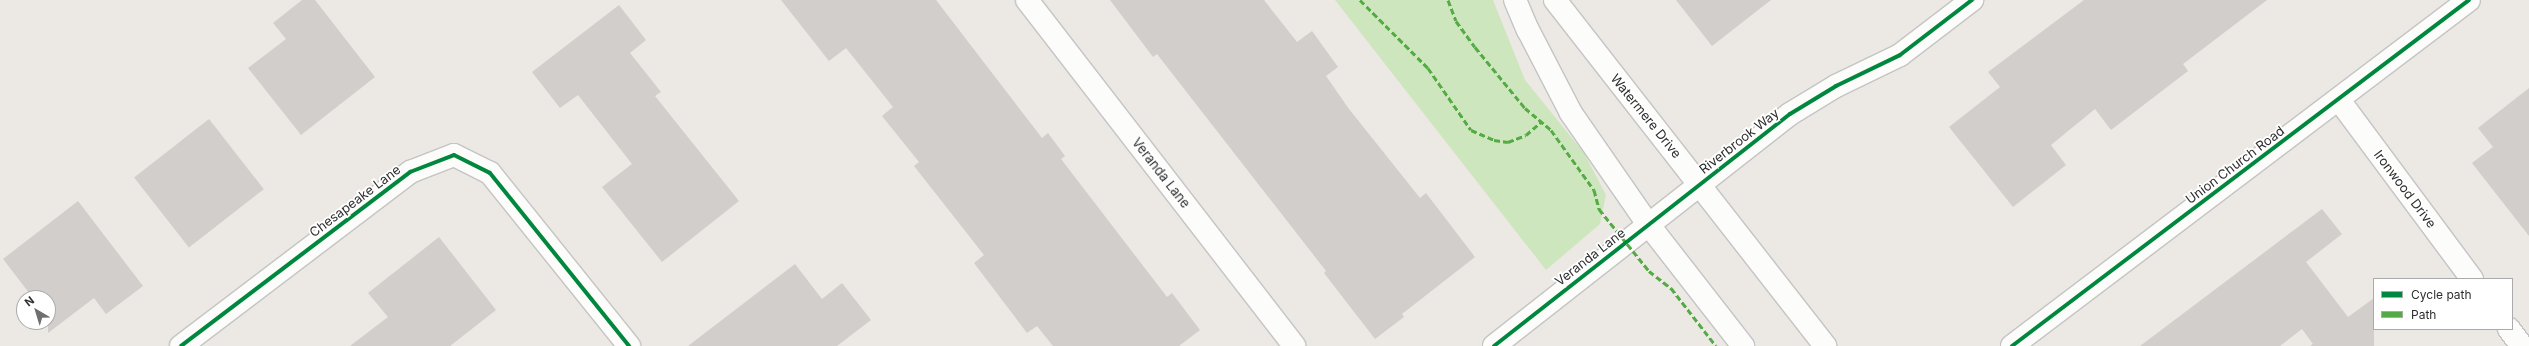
<!DOCTYPE html>
<html>
<head>
<meta charset="utf-8">
<style>
  body { margin:0 }
  #map { position:relative; width:2529px; height:346px; overflow:hidden; background:#ece8e4; font-family:Inter,sans-serif }
  div>[style] { position:absolute }
  [style*='--x'] { left:calc(var(--x)*1px); top:calc(var(--y)*1px); width:calc(var(--w)*1px); rotate:calc(var(--a)*1deg) }
  .green>* { inset:0; background:#cee6be }
  .building>* { inset:0; background:#d1cecb; transform-origin:0 0 }
  .roads { filter:drop-shadow(1px 0 #c5c4c5) drop-shadow(-1px 0 #c5c4c5) drop-shadow(0 1px #c5c4c5) drop-shadow(0 -1px #c5c4c5) }
  .street>* { height:22px; margin:-11px; padding:0 11px; transform-origin:11px; border-radius:11px; background:#fcfcfb }
  .secondary>* { height:22px; margin:-11px; padding:0 11px; transform-origin:11px; border-radius:11px; background:#fcfcfb }
  .quiet>* { height:3px; margin-top:-1.5px; transform-origin:0; background:repeating-linear-gradient(90deg,#54ab44 0 6px,transparent 0 9px) }
  .cycleway>* { height:4px; margin:-2px; padding:0 2px; transform-origin:2px; border-radius:2px; background:#00873e }
  span { translate:-50% -50%; white-space:nowrap; text-align:center; line-height:1.15; -webkit-text-stroke:3.5px #fff; paint-order:stroke }
  .street-label { font-size:13px; color:#2e2e2e }
  .legend { position:absolute; left:2373px; top:278px; width:140px; height:52px; box-sizing:border-box; background:#fff; border:1px solid #ababab; margin:0; padding:5px 7px; list-style:none; font-size:12px; color:#2e2e2e }
  .legend li { display:flex; align-items:center; gap:8px; height:20px }
  .legend b { width:20px; border:1px solid #ababab }
  .north { position:absolute; left:16px; top:290px; width:40px; height:40px; box-sizing:border-box; background:#fff; border:1px solid #ababab; border-radius:50%; rotate:322deg; font-size:11px; font-weight:700; line-height:16px; text-align:center; color:#2e2e2e }
  .north::after { content:''; display:block; margin:auto; width:14px; height:18px; background:#706f6e; clip-path:polygon(50% 0,100% 100%,50% 72%,0 100%) }
</style>
</head>
<body>
<div id="map">
  <div class="green">
    <div style="clip-path:polygon(1335px 0,1493px 0,1525px 80px,1584px 153px,1606px 195px,1600px 224px,1546px 270px)"></div>
  </div>
  <div class="building">
    <div style="clip-path:polygon(302px 0,315px 0,375px 77px,301px 135px,248px 68px,286px 39px,273px 23px)"></div>
    <div style="clip-path:polygon(781px 0,936px 0,1042px 138px,1048px 133px,1065px 156px,1061px 159px,1167px 297px,1172px 293px,1200px 330px,1179px 346px,1053px 346px,1037px 326px,1027px 333px,974px 263px,984px 255px,914px 166px,919px 162px,882px 116px,893px 107px,846px 48px,829px 61px)"></div>
    <div style="clip-path:polygon(1110px 0,1264px 0,1297px 42px,1312px 31px,1338px 67px,1326px 76px,1349px 109px,1420px 198px,1426px 193px,1475px 257px,1402px 314px,1404px 317px,1375px 339px,1324px 273px,1326px 271px,1157px 54px,1153px 57px)"></div>
    <div style="clip-path:polygon(1676px 0,1771px 0,1712px 46px)"></div>
    <div style="clip-path:polygon(2084px 0,2267px 0,2183px 64px,2188px 71px,2111px 130px,2095px 109px,2051px 145px,2066px 165px,2013px 207px,1949px 127px,2000px 87px,1988px 72px)"></div>
    <div style="clip-path:polygon(619px 5px,646px 40px,630px 53px,661px 92px,655px 96px,739px 201px,662px 262px,602px 187px,632px 164px,578px 95px,560px 108px,532px 72px)"></div>
    <div style="clip-path:polygon(2529px 88px,2529px 236px,2472px 163px,2493px 147px,2478px 128px)"></div>
    <div style="left:209px;top:119px;width:89px;height:95px;rotate:52deg"></div>
    <div style="clip-path:polygon(78px 201px,143px 286px,106px 314px,94px 298px,48px 333px,48px 298px,33px 298px,3px 259px)"></div>
    <div style="clip-path:polygon(2322px 209px,2342px 234px,2306px 262px,2348px 317px,2374px 298px,2374px 346px,2310px 346px,2313px 344px,2302px 329px,2280px 346px,2140px 346px)"></div>
    <div style="clip-path:polygon(439px 237px,496px 310px,450px 346px,350px 346px,388px 317px,368px 293px)"></div>
    <div style="clip-path:polygon(795px 264px,822px 299px,842px 283px,871px 320px,837px 346px,688px 346px)"></div>
  </div>
  <div class="roads">
    <div class="street">
      <div style="--x:1027;--y:0;--w:437;--a:52.3"></div>
      <div style="--x:1515;--y:0;--w:33;--a:67"></div>
      <div style="--x:1528;--y:30;--w:93;--a:62.6"></div>
      <div style="--x:1571;--y:113;--w:135;--a:55.3"></div>
      <div style="--x:1648;--y:224;--w:155;--a:52.1"></div>
      <div style="--x:1555;--y:0;--w:439;--a:52"></div>
      <div style="--x:2339;--y:100;--w:223;--a:53.4"></div>
      <div style="--x:2509;--y:329;--w:21;--a:53"></div>
      <div style="--x:181;--y:346;--w:288;--a:-37.2"></div>
      <div style="--x:410;--y:172;--w:47;--a:-21.1"></div>
      <div style="--x:454;--y:155;--w:40;--a:26.6"></div>
      <div style="--x:490;--y:173;--w:222;--a:51.2"></div>
      <div style="--x:1494;--y:346;--w:376;--a:-38.1"></div>
      <div style="--x:1790;--y:114;--w:54;--a:-31.3"></div>
      <div style="--x:1836;--y:86;--w:71;--a:-25.8"></div>
      <div style="--x:1900;--y:55;--w:91;--a:-37.4"></div>
    </div>
    <div class="secondary">
      <div style="--x:2012;--y:346;--w:573;--a:-37.13"></div>
    </div>
  </div>
  <div class="quiet">
    <div style="--x:1360;--y:0;--w:96;--a:45"></div>
    <div style="--x:1428;--y:68;--w:75;--a:55.3"></div>
    <div style="--x:1471;--y:130;--w:25;--a:23"></div>
    <div style="--x:1494;--y:140;--w:14;--a:8"></div>
    <div style="--x:1508;--y:142;--w:19;--a:-21"></div>
    <div style="--x:1526;--y:135;--w:20;--a:-41"></div>
    <div style="--x:1448;--y:0;--w:22;--a:69"></div>
    <div style="--x:1456;--y:21;--w:32;--a:54"></div>
    <div style="--x:1475;--y:47;--w:79;--a:50.7"></div>
    <div style="--x:1525;--y:108;--w:34;--a:40"></div>
    <div style="--x:1551;--y:130;--w:74;--a:54.4"></div>
    <div style="--x:1594;--y:190;--w:20;--a:75"></div>
    <div style="--x:1599;--y:209;--w:80;--a:51.1"></div>
    <div style="--x:1649;--y:271;--w:28;--a:38"></div>
    <div style="--x:1671;--y:288;--w:73;--a:52.2"></div>
  </div>
  <div class="cycleway">
    <div style="--x:181;--y:346;--w:288;--a:-37.2"></div>
    <div style="--x:410;--y:172;--w:47;--a:-21.1"></div>
    <div style="--x:454;--y:155;--w:40;--a:26.6"></div>
    <div style="--x:490;--y:173;--w:222;--a:51.2"></div>
    <div style="--x:1494;--y:346;--w:376;--a:-38.1"></div>
    <div style="--x:1790;--y:114;--w:54;--a:-31.3"></div>
    <div style="--x:1836;--y:86;--w:71;--a:-25.8"></div>
    <div style="--x:1900;--y:55;--w:91;--a:-37.4"></div>
    <div style="--x:2012;--y:346;--w:573;--a:-37.13"></div>
  </div>
  <div class="street-label">
    <span style="left:1646px;top:116px;rotate:51deg">Watermere Drive</span>
    <span style="left:1739px;top:141px;rotate:-38deg">Riverbrook Way</span>
    <span style="left:2235px;top:165px;rotate:-37deg">Union Church Road</span>
    <span style="left:1161px;top:173px;rotate:52deg">Veranda Lane</span>
    <span style="left:2405px;top:189px;rotate:53deg">Ironwood Drive</span>
    <span style="left:355px;top:201px;rotate:-37deg">Chesapeake Lane</span>
    <span style="left:1590px;top:257px;rotate:-38deg">Veranda Lane</span>
  </div>
  <ul class="legend">
  <li><b style="height:5px;background:#00873e"></b>Cycle path</li>
  <li><b style="height:5px;background:#54ab44"></b>Path</li>
  </ul>
  <div class="north">N</div>
</div>
</body>
</html>
